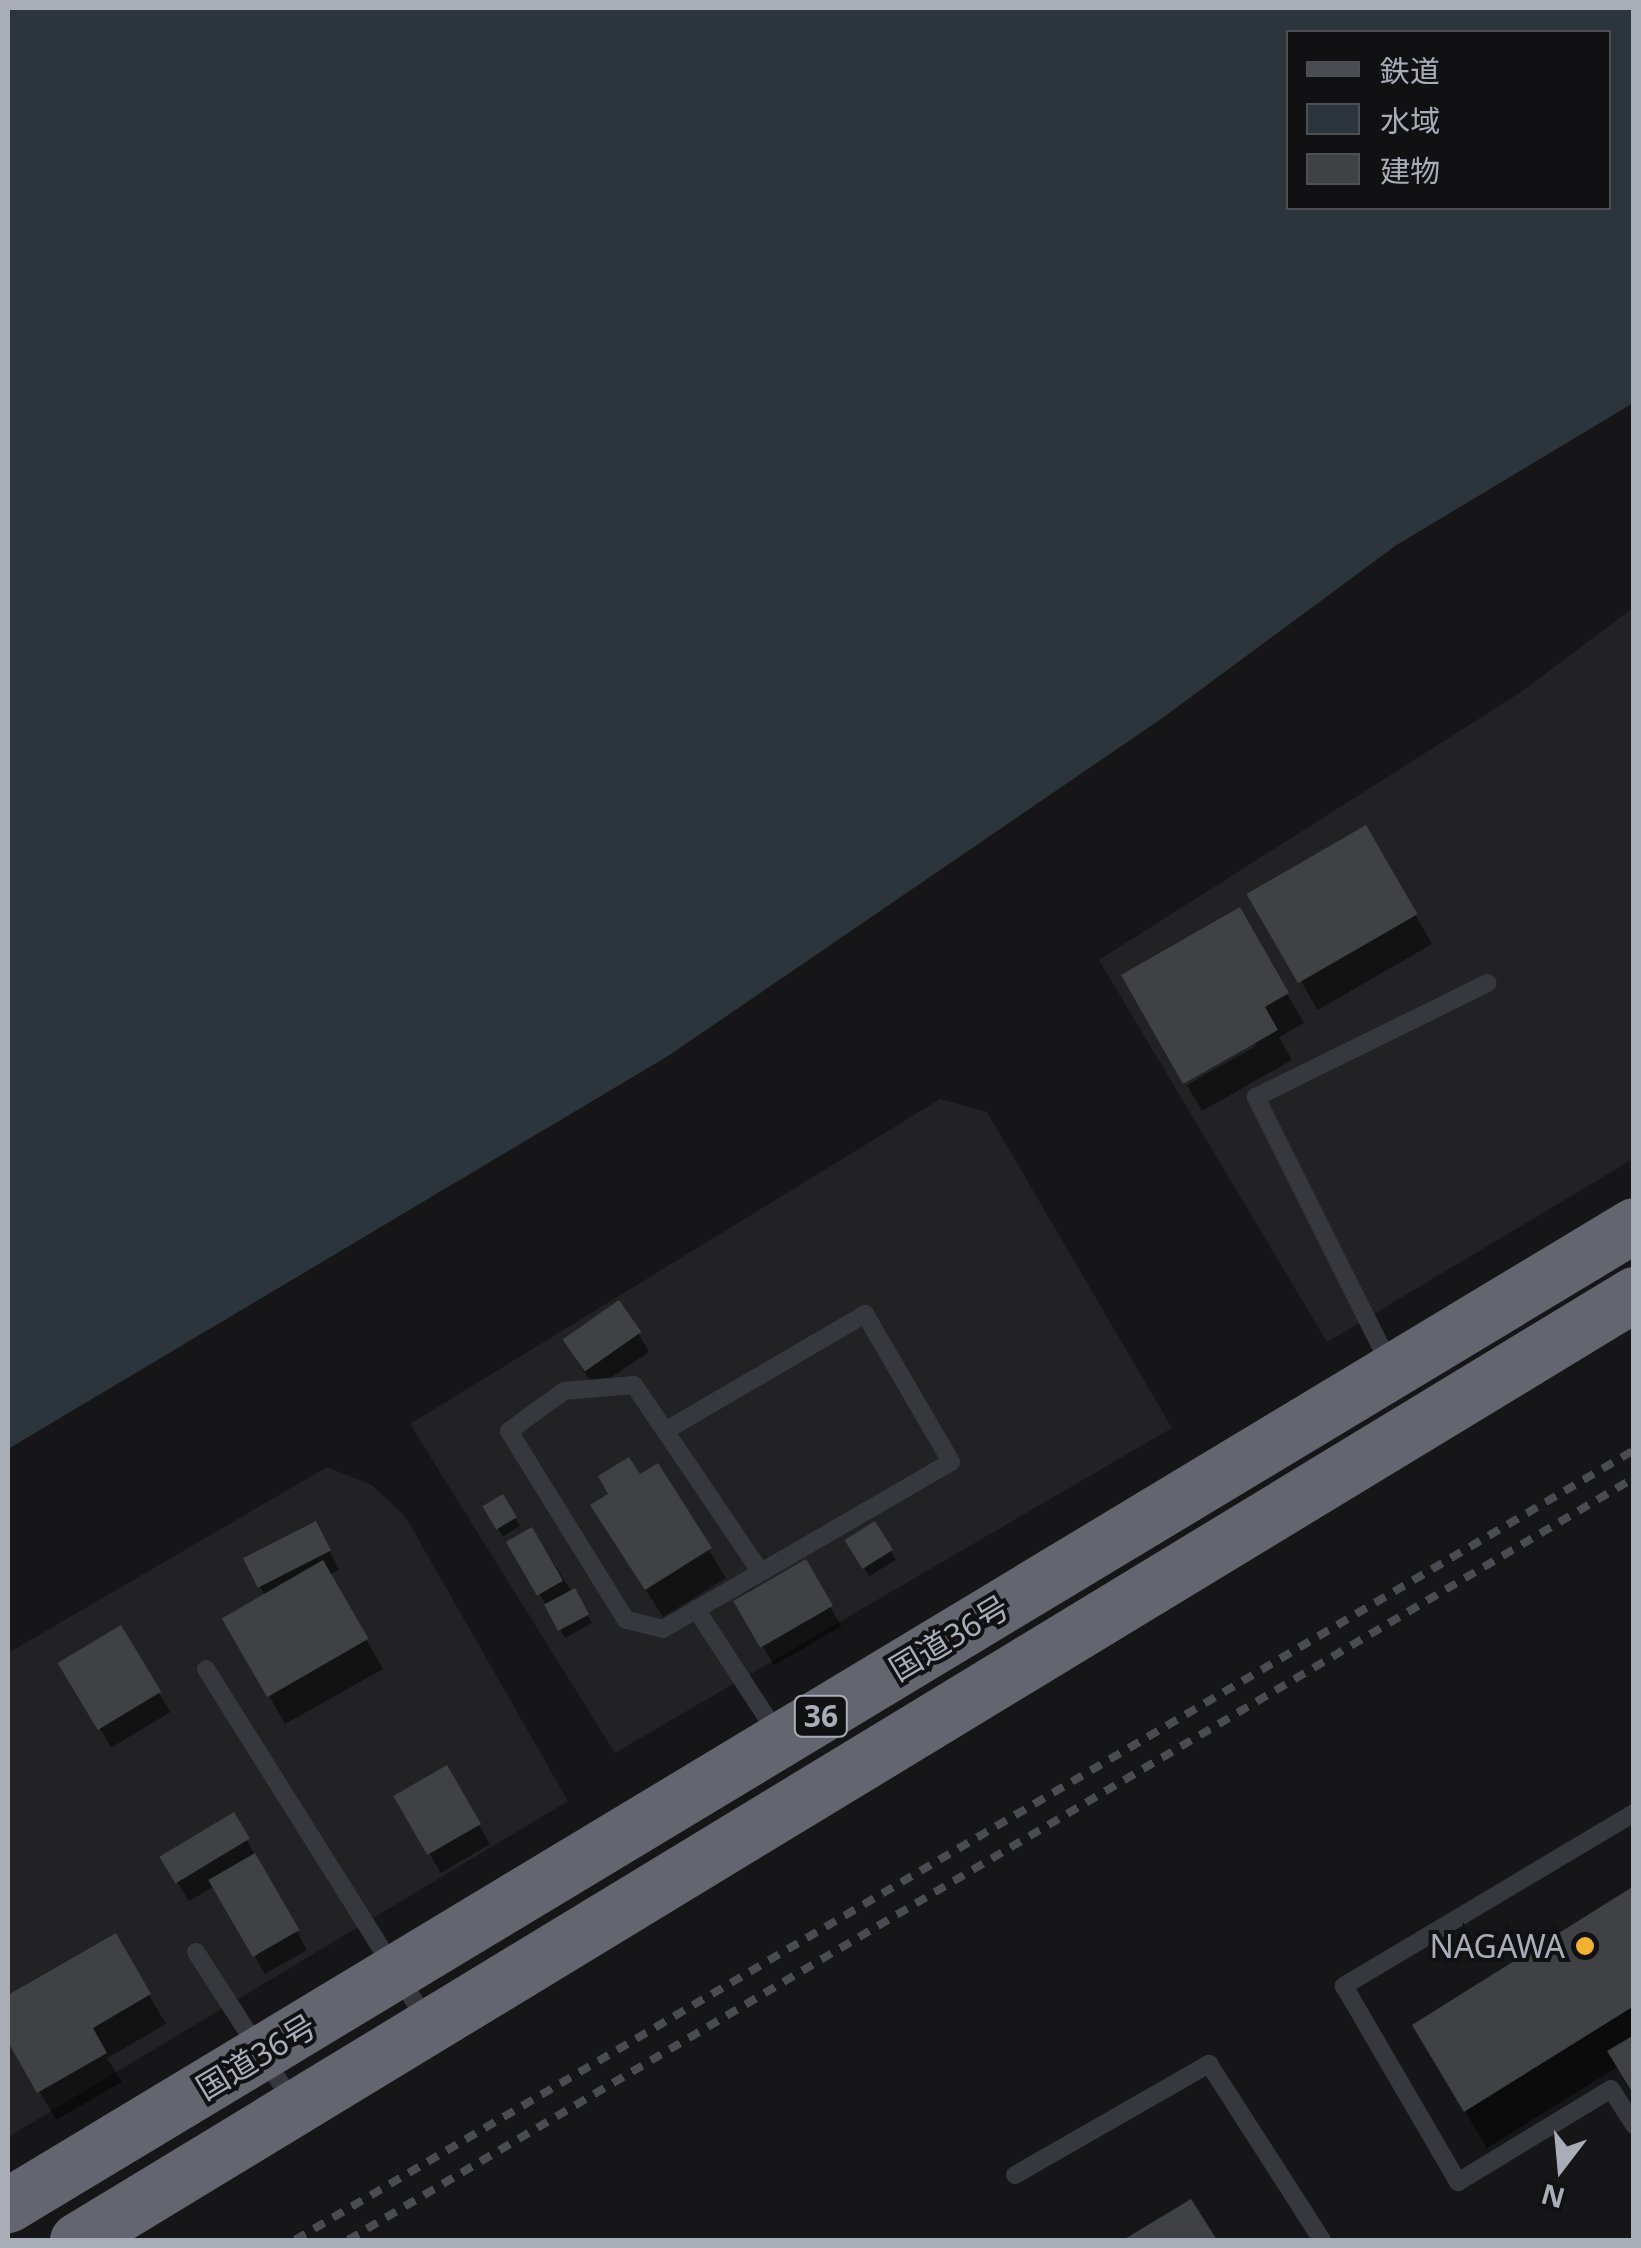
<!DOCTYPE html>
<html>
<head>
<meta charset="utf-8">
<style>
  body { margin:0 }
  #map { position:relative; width:1641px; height:2248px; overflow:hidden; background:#161618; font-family:"Noto Sans","Noto Sans JP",sans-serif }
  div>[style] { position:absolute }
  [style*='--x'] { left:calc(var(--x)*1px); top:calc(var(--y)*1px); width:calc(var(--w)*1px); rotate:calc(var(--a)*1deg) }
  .built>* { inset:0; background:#222225 }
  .water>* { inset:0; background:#2c353c }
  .shadow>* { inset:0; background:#0007; transform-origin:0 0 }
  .building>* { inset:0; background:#404145; transform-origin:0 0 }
  .lane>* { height:18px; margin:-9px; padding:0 9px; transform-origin:9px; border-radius:9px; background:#37383d }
  .highway>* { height:55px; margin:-27.5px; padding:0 27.5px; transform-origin:27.5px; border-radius:27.5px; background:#63666e }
  .rail>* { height:8px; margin-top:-4px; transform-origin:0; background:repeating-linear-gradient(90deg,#4a4c52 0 12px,transparent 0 22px) }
  .dots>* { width:28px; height:28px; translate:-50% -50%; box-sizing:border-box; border:5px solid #111113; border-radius:50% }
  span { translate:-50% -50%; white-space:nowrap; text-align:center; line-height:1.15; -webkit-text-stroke:8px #111113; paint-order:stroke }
  .shield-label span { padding:2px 8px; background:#111113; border:2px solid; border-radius:8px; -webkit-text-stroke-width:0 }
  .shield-label { font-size:30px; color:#a8adb8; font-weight:700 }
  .street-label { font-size:32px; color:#a8adb8 }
  .poi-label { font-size:32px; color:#a8adb8 }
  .right { translate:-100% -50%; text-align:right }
  .frame { position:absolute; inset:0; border:10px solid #a8adb8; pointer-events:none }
  .legend { position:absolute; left:1286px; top:30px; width:325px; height:180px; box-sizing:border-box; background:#111113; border:2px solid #4d4f55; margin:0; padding:12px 18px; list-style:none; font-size:30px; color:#a8adb8 }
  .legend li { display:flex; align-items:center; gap:20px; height:50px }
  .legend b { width:50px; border:2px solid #4d4f55 }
  .north { position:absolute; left:1511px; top:2118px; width:100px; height:100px; -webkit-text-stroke:8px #111113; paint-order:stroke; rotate:196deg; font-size:28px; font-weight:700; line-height:40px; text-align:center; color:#a8adb8 }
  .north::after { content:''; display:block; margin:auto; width:35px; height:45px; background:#a8adb8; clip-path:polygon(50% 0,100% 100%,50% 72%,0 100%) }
</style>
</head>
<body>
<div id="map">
  <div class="built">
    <div style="clip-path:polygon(1633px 608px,1633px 1159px,1327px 1342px,1099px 960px,1518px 694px)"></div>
    <div style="clip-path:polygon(940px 1099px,987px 1112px,1172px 1428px,615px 1753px,410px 1424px)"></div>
    <div style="clip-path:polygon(327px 1467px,372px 1485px,405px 1516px,568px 1801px,8px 2137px,8px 1653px)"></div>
  </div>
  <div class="water">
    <div style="clip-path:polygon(evenodd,8px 8px,1633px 8px,1633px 403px,1395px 546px,1161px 719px,668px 1056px,8px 1449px,8px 8px,1288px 32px,1608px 32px,1608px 208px,1288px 208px,1288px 32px)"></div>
  </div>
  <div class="shadow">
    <div style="left:1365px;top:828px;width:134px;height:132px;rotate:60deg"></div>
    <div style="clip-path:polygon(1239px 911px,1304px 1023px,1279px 1037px,1292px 1060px,1202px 1111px,1187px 1085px,1256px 1046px)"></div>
    <div style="clip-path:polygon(638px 1333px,649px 1352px,595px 1388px,575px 1358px)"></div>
    <div style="clip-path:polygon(657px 1466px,726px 1578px,663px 1617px,610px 1534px,612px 1495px)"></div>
    <div style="left:502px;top:1497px;width:34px;height:20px;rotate:58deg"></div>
    <div style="left:874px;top:1525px;width:41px;height:31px;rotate:58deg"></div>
    <div style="clip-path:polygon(532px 1530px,592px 1623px,565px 1638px,510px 1543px)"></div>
    <div style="clip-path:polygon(326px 1543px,339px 1570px,329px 1575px,383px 1669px,285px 1724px,225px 1619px,265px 1596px,259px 1584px)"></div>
    <div style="left:805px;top:1563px;width:73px;height:78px;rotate:60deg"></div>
    <div style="left:120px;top:1628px;width:98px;height:69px;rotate:59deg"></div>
    <div style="left:446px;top:1768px;width:88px;height:57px;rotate:60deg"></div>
    <div style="clip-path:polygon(233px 1815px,307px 1950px,265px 1974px,215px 1886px,189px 1901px,163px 1858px)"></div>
    <div style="clip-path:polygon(1634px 1889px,1634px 2091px,1619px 2066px,1487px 2148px,1436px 2063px)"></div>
    <div style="clip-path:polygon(115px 1937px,166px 2024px,107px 2058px,122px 2082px,56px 2120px,8px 2037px,8px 1998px)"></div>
  </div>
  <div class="building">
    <div style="left:1366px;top:825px;width:103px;height:138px;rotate:60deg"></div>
    <div style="clip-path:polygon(1240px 907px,1289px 993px,1265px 1007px,1278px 1030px,1183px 1084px,1121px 975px)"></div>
    <div style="left:619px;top:1300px;width:39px;height:69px;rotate:55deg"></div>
    <div style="clip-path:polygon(629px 1457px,640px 1474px,658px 1463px,712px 1548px,645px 1590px,590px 1505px,608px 1494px,598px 1476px)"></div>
    <div style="left:503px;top:1494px;width:27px;height:24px;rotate:59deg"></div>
    <div style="left:316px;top:1521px;width:33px;height:82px;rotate:63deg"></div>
    <div style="left:875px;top:1521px;width:34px;height:36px;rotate:58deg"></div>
    <div style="left:532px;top:1527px;width:62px;height:30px;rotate:60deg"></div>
    <div style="left:806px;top:1559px;width:54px;height:84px;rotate:60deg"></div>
    <div style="left:323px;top:1560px;width:91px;height:117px;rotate:60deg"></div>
    <div style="left:575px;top:1588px;width:30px;height:35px;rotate:62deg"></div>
    <div style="left:121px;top:1625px;width:78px;height:74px;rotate:59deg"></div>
    <div style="left:447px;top:1765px;width:68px;height:62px;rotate:60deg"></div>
    <div style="left:234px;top:1812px;width:31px;height:87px;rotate:59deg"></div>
    <div style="left:255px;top:1853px;width:89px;height:54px;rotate:60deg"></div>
    <div style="clip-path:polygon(1634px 1886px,1634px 2006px,1464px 2112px,1412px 2025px)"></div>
    <div style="clip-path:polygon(116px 1933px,151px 1994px,93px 2028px,107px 2053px,37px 2093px,8px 2042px,8px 1995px)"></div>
    <div style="clip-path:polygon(1634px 2035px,1634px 2095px,1607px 2051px)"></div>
    <div style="clip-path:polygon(1191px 2199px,1217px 2240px,1123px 2240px)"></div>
  </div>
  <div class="lane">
    <div style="--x:1390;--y:1365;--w:300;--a:-116.6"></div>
    <div style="--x:1256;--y:1097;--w:258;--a:-26.2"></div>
    <div style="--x:665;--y:1431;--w:232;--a:-30.3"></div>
    <div style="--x:865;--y:1314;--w:171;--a:59.8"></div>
    <div style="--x:951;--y:1462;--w:333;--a:149.9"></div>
    <div style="--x:663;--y:1629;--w:38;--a:-166"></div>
    <div style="--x:626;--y:1620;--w:222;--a:-121.8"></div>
    <div style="--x:509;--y:1431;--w:68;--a:-36"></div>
    <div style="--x:564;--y:1391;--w:70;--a:-4.9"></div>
    <div style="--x:634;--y:1385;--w:225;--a:55.9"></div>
    <div style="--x:696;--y:1609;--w:150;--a:56.9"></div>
    <div style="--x:206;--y:1669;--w:418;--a:57.9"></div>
    <div style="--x:1634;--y:1813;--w:338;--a:149.2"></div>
    <div style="--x:1344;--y:1986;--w:227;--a:59.8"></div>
    <div style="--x:1458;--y:2182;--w:179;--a:-31.3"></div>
    <div style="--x:1611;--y:2089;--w:43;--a:57.4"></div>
    <div style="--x:196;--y:1952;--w:181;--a:57.2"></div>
    <div style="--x:1015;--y:2175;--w:224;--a:-29.8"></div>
    <div style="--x:1209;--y:2064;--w:209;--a:57.3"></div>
  </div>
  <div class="highway">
    <div style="--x:8;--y:2205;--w:1898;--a:-31.08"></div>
    <div style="--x:77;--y:2240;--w:1822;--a:-31.28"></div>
  </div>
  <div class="rail">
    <div style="--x:295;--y:2240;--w:1555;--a:-30.54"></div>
    <div style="--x:348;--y:2240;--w:1495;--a:-30.65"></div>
  </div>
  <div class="dots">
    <div style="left:1585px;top:1946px;background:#f2b134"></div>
  </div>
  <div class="shield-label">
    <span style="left:821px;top:1716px">36</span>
  </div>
  <div class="street-label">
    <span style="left:949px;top:1638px;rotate:-31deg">国道36号</span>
    <span style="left:256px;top:2057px;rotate:-31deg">国道36号</span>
  </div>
  <div class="poi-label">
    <span class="right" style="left:1565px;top:1946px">NAGAWA</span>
  </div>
  <div class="frame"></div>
  <ul class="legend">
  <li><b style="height:12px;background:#4a4c52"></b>鉄道</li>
  <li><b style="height:28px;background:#2c353c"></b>水域</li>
  <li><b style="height:28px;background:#404145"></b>建物</li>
  </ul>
  <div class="north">N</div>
</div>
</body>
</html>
